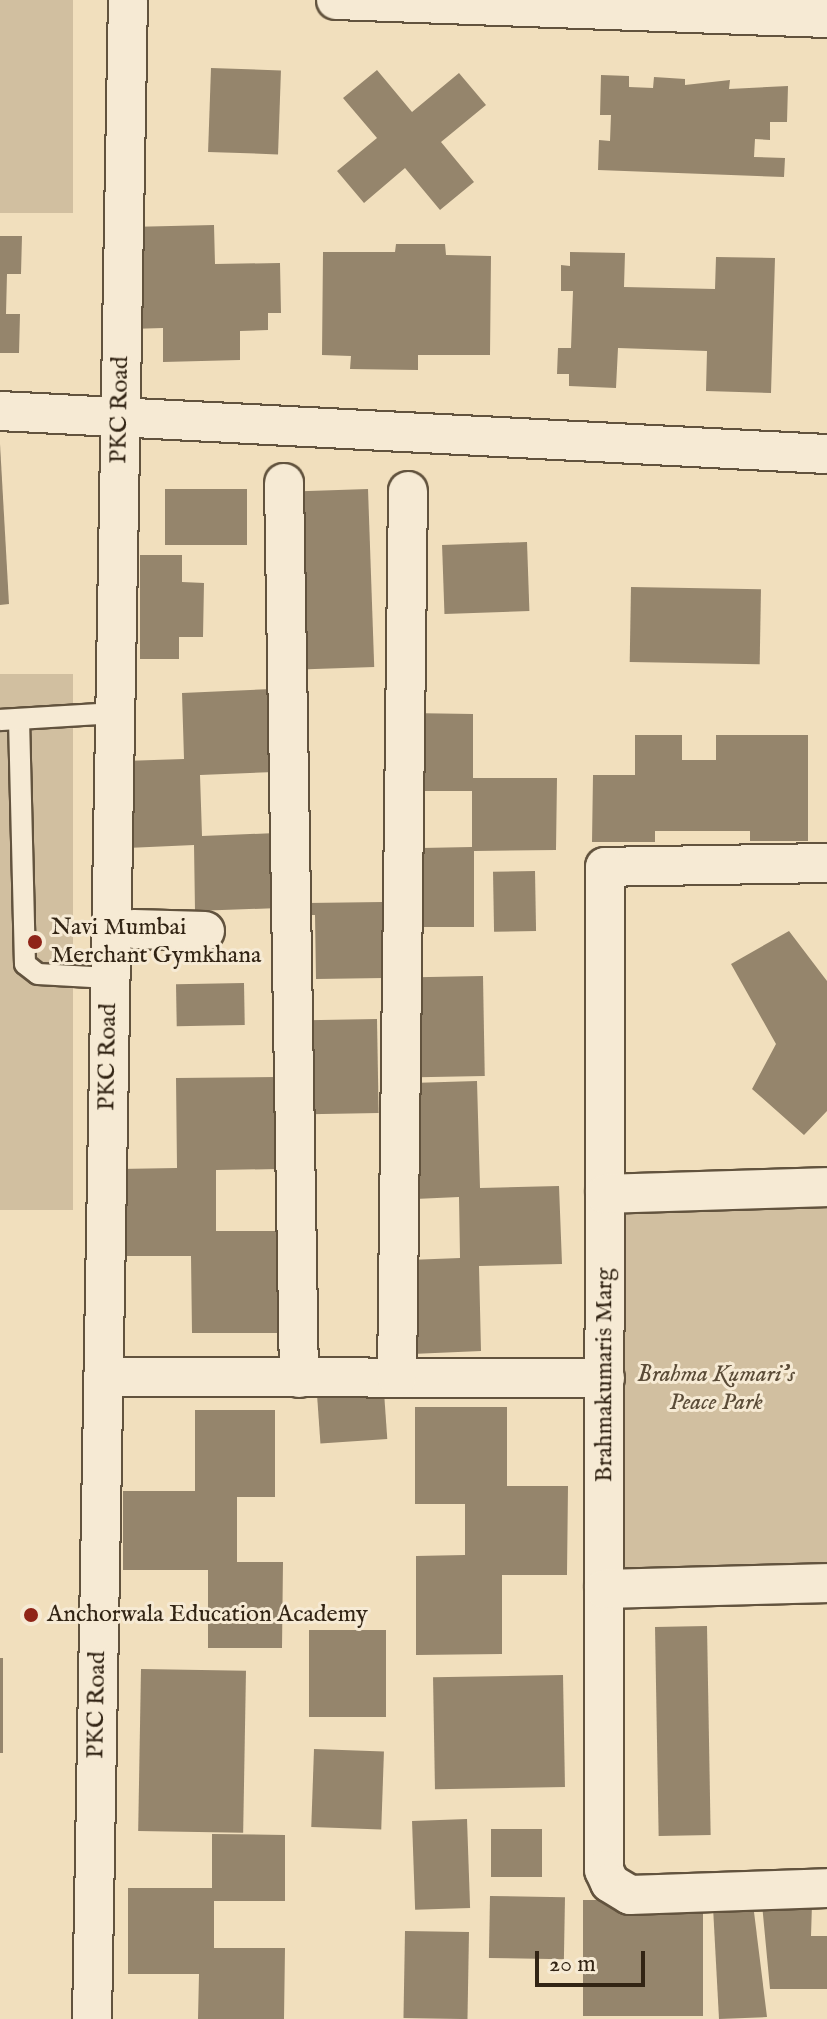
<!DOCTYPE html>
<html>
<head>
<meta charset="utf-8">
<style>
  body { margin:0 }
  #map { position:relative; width:827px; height:2019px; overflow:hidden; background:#f1dfbd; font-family:"IM FELL English",serif }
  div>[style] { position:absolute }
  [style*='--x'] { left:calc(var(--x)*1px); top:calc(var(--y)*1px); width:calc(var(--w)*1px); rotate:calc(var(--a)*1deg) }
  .green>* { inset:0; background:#d1bfa0; transform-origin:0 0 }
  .building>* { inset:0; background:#95856c; transform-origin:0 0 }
  .roads { filter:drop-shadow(2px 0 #62533e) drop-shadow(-2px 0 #62533e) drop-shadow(0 2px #62533e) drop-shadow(0 -2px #62533e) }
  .lane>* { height:20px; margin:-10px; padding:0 10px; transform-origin:10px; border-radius:10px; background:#f6ead4 }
  .street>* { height:38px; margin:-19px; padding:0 19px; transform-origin:19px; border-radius:19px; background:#f6ead4 }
  .dots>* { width:22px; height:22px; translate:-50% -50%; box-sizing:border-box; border:4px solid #f6ead4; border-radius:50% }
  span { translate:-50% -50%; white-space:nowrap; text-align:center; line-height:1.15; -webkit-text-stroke:6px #f6ead4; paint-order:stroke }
  .street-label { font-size:24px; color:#322414 }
  .poi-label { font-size:24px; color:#322414 }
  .left { translate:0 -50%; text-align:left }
  .park-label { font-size:24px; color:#5a4b37; font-style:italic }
  .scale { position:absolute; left:535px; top:1951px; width:110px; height:36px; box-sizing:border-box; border:4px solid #322414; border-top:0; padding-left:10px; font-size:24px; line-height:28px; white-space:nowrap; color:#322414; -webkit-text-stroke:6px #f6ead4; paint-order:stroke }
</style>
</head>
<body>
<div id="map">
  <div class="green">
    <div style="left:0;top:0;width:73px;height:213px"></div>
    <div style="left:0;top:674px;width:73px;height:536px"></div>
    <div style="left:827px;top:1187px;width:396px;height:222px;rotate:90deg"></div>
  </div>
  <div class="building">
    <div style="left:211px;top:68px;width:70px;height:84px;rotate:2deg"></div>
    <div style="clip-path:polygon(377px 70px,412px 112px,459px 73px,486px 105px,441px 142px,474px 182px,440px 210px,405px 168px,364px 203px,337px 171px,377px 138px,343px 98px)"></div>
    <div style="clip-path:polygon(601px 75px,629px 76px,629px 87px,653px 88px,654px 77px,685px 79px,685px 85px,730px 80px,729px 89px,788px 86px,787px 122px,770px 122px,770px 140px,755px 139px,754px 157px,785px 158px,784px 177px,598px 170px,599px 140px,610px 141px,611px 115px,600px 115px)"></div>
    <div style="clip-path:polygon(214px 225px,215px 264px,280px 263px,281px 313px,268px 313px,268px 330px,240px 331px,240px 360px,163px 362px,163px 328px,130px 329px,128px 227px)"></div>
    <div style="clip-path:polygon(0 236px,22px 236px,21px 274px,7px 274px,6px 314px,20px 314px,19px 353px,0 353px)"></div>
    <div style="clip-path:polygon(396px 244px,445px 244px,446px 255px,491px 256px,490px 355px,418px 355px,418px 370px,350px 369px,351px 356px,322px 355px,323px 252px,395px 252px)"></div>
    <div style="clip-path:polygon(570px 252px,625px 253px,624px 287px,715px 289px,716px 257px,775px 258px,771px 393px,706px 391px,707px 351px,618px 348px,616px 388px,569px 386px,569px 374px,557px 374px,558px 348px,571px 348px,573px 291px,561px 291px,561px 265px,570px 266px)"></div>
    <div style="clip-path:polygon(0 444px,9px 604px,0 605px)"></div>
    <div style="left:165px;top:489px;width:82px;height:56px"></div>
    <div style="left:368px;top:489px;width:178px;height:67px;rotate:88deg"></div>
    <div style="left:527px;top:542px;width:69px;height:85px;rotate:88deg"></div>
    <div style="clip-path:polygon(140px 555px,182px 555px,182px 582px,204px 583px,203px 637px,179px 637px,179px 659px,140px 659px)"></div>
    <div style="left:631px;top:587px;width:130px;height:75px;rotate:1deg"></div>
    <div style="clip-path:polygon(272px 689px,274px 772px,200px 775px,202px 836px,276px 833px,279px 908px,195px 911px,194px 845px,127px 848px,124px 761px,184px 759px,182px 693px)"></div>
    <div style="clip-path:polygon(408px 713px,473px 714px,473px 778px,557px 778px,556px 850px,474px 851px,474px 927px,421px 927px,421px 848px,472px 847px,472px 791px,408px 791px)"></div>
    <div style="clip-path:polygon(635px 735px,682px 735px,682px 760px,716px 760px,716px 735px,808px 735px,808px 841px,750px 841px,750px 831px,655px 831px,655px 842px,592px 842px,593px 775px,635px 775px)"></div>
    <div style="left:535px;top:871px;width:60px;height:42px;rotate:89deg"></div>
    <div style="clip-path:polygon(383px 902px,384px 978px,316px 979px,315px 915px,307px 915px,307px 903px)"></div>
    <div style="clip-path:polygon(789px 931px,827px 981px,827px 1111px,804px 1135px,752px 1089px,776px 1044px,731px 964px)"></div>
    <div style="left:483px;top:976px;width:100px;height:67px;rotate:89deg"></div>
    <div style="left:244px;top:983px;width:42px;height:68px;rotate:89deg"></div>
    <div style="left:377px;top:1019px;width:94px;height:70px;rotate:89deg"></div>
    <div style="clip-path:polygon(278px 1077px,278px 1169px,216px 1170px,216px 1231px,279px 1231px,280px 1333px,192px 1333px,191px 1256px,119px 1256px,119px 1169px,177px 1168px,176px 1078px)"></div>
    <div style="clip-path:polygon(477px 1081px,480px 1188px,559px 1186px,562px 1264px,479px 1266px,481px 1351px,412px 1354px,409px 1260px,460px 1258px,459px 1197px,415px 1199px,412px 1083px)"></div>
    <div style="left:384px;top:1392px;width:47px;height:67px;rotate:86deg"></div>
    <div style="clip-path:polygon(415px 1407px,507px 1407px,507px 1486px,568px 1486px,567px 1575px,502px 1575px,502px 1654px,416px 1655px,416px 1556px,465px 1555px,465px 1504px,415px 1504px)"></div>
    <div style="clip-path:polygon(195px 1410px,275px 1410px,275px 1497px,237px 1497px,237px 1562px,283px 1562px,282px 1648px,208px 1648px,208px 1570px,123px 1570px,123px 1491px,195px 1491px)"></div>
    <div style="left:707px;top:1626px;width:209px;height:52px;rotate:89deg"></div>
    <div style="left:386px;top:1630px;width:87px;height:77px;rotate:90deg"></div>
    <div style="left:0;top:1658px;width:3px;height:95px"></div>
    <div style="left:141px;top:1669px;width:105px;height:162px;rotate:1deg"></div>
    <div style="left:563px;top:1675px;width:112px;height:130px;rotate:89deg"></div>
    <div style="left:314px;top:1749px;width:70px;height:78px;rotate:2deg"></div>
    <div style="left:467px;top:1819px;width:89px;height:55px;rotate:88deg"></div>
    <div style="left:491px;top:1829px;width:51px;height:48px"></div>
    <div style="clip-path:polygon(212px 1834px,285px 1835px,285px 1901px,214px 1901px,214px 1948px,285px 1948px,284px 2019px,198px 2019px,199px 1974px,128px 1974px,128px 1888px,212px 1888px)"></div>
    <div style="left:490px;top:1896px;width:75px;height:62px;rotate:1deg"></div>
    <div style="left:583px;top:1900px;width:120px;height:116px"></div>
    <div style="clip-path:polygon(753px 1904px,767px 2017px,719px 2019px,713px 1907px)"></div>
    <div style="clip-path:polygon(762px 1904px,812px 1904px,811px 1936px,827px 1936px,827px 1989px,770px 1989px)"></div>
    <div style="left:405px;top:1931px;width:64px;height:87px;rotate:1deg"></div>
  </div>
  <div class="roads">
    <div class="lane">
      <div style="--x:19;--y:719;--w:245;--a:88.6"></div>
      <div style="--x:25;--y:964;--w:16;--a:38"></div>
      <div style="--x:38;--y:974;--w:71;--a:3.2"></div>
      <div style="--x:0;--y:720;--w:114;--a:-3.5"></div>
    </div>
    <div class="street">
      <div style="--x:336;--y:0;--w:491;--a:2.1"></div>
      <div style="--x:0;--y:411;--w:828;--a:2.98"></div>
      <div style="--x:284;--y:483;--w:895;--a:89.04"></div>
      <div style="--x:827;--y:863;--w:222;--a:179"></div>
      <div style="--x:605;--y:867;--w:1003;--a:90.06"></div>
      <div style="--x:604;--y:1870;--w:14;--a:65"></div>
      <div style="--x:610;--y:1883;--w:23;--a:31"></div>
      <div style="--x:630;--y:1895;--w:197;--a:-2"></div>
      <div style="--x:134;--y:929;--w:71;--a:1.6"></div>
      <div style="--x:605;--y:1194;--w:222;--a:-1.8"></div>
      <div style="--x:103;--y:1377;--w:502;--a:0.11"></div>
      <div style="--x:397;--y:1377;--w:886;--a:-89.29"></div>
      <div style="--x:604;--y:1589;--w:223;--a:-1.5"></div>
      <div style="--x:92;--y:2019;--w:2019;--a:-88.98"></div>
    </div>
  </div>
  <div class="dots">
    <div style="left:35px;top:942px;background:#8f2418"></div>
    <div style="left:31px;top:1615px;background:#8f2418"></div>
  </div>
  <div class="street-label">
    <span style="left:120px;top:410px;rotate:-89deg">PKC Road</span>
    <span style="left:108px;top:1057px;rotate:-89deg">PKC Road</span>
    <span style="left:605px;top:1375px;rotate:-90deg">Brahmakumaris Marg</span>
    <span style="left:97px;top:1705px;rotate:-89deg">PKC Road</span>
  </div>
  <div class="poi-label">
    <span class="left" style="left:51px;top:942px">Navi Mumbai<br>Merchant Gymkhana</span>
    <span class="left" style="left:47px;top:1615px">Anchorwala Education Academy</span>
  </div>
  <div class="park-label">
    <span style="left:716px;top:1389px">Brahma Kumari's<br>Peace Park</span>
  </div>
  <div class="scale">20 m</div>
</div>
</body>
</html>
